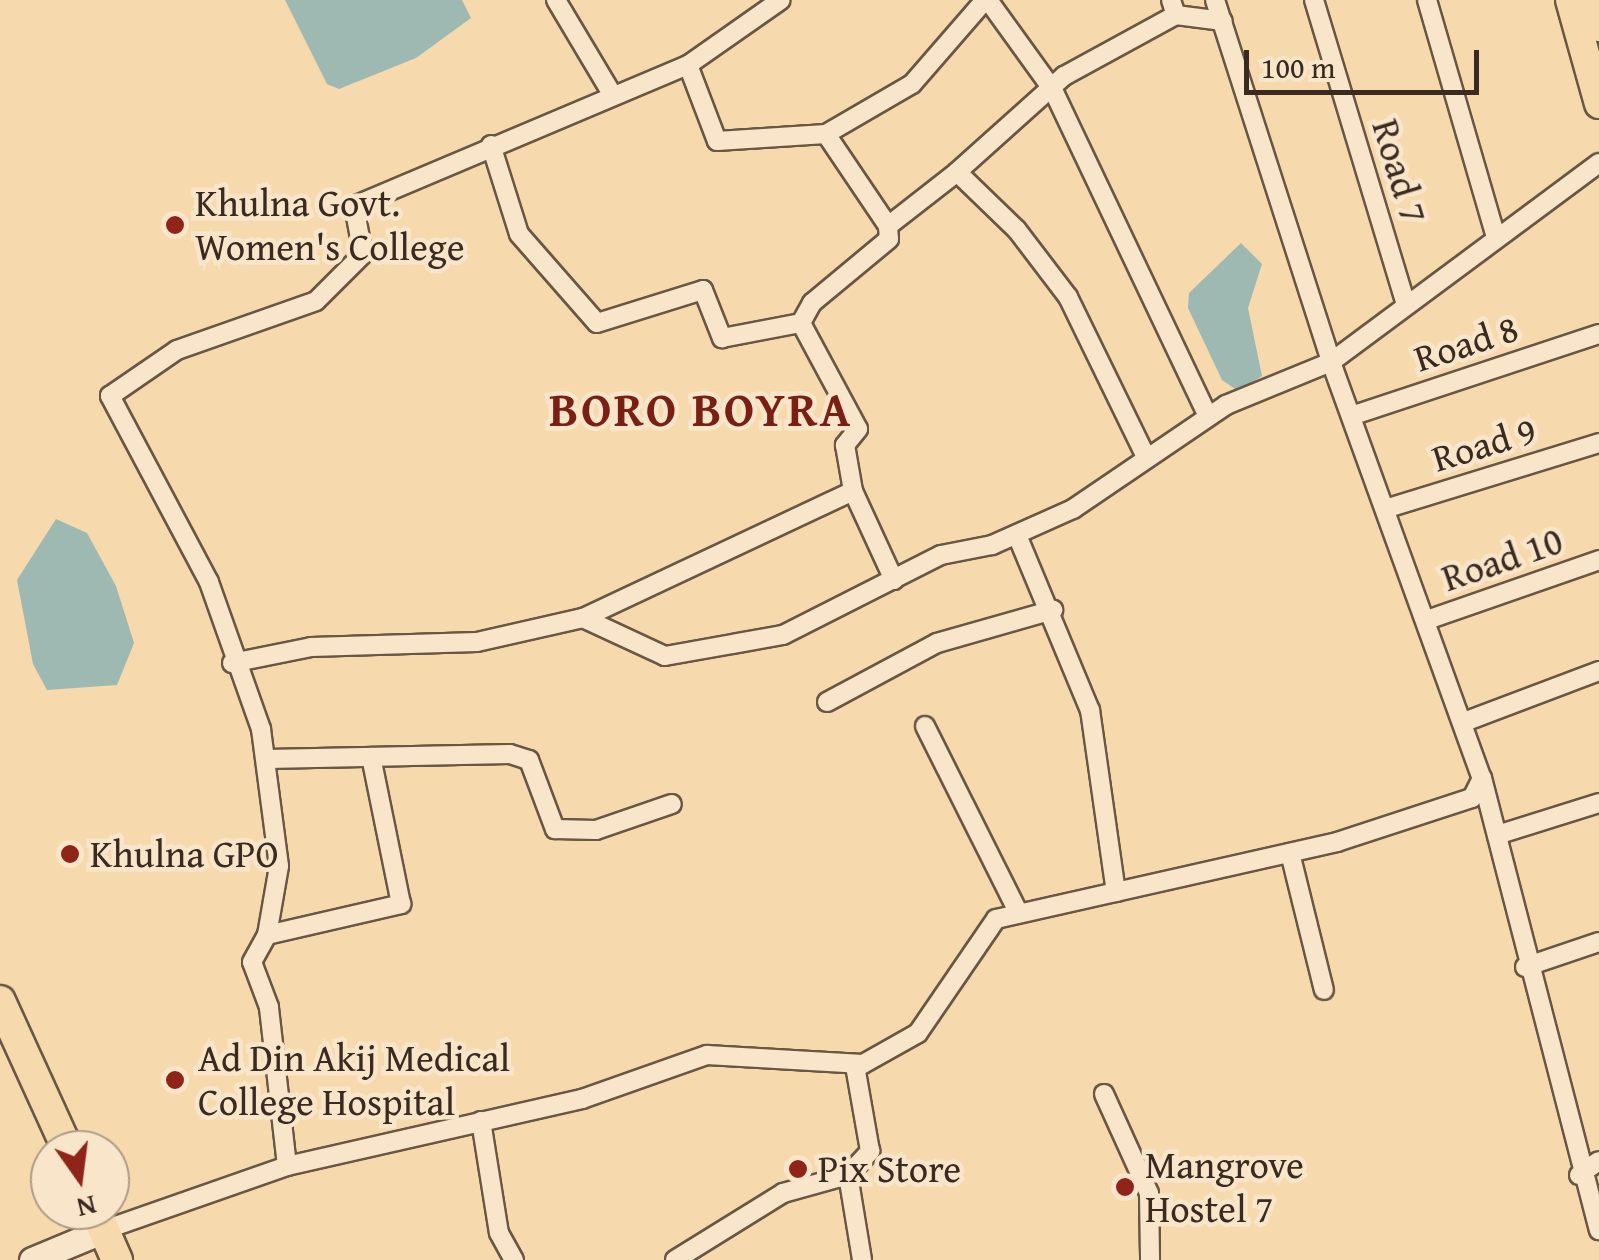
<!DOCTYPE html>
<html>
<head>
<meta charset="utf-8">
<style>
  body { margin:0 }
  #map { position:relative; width:1599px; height:1260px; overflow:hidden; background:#f6d9ad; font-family:"Gentium Book Plus",serif }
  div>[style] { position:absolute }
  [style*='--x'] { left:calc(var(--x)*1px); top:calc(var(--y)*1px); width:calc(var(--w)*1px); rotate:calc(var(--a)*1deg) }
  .water>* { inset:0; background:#9eb9b1 }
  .roads { filter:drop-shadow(2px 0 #695643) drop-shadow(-2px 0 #695643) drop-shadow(0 2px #695643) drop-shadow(0 -2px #695643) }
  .minor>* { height:18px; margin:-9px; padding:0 9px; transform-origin:9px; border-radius:9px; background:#f9e6ca }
  .secondary>* { height:25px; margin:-12.5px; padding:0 12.5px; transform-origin:12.5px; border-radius:12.5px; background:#f9e6ca }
  .primary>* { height:28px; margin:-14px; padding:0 14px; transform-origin:14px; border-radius:14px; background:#f6d9ad }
  .trunk>* { height:30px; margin:-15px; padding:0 15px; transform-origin:15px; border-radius:15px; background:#f6d9ad }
  .dots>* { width:28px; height:28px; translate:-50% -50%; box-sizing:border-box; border:5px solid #f9e6ca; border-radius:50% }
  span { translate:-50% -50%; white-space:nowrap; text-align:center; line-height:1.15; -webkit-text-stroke:9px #f9e6ca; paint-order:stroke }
  .street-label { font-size:38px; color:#3a2a20 }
  .poi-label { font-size:38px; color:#3a2a20 }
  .left { translate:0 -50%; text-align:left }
  .district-label { font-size:48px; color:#7a1f14; font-weight:700; letter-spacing:2.5px }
  .north { position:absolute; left:30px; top:1130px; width:100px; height:100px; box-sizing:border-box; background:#f9e6ca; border:2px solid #ad9b86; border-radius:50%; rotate:166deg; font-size:28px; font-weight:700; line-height:40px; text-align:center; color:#3a2a20 }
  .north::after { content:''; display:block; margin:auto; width:35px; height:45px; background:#8f2418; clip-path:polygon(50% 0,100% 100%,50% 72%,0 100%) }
  .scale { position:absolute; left:1244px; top:50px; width:235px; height:45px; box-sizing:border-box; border:5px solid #3a2a20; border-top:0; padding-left:12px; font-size:30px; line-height:35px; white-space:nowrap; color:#3a2a20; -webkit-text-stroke:8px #f9e6ca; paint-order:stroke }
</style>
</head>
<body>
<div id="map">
  <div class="water">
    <div style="clip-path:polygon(285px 0,462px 0,471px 18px,416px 58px,339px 89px,327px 84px)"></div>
    <div style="clip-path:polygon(1241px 243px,1262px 264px,1248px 308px,1262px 376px,1238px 391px,1222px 380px,1188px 308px,1189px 293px)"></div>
    <div style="clip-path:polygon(56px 519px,87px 533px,116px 586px,134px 643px,117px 685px,47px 690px,33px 664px,17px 580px)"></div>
  </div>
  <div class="roads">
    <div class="minor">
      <div style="--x:556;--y:0;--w:109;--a:59.2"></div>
      <div style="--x:988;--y:0;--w:111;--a:54.2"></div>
      <div style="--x:1053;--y:90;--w:361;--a:64.6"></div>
      <div style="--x:1171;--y:0;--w:16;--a:72"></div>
      <div style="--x:1176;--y:15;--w:47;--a:7.3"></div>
      <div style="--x:1215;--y:0;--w:380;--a:72.2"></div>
      <div style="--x:1331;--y:362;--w:443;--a:70.1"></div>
      <div style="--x:1482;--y:778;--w:467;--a:75.5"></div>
      <div style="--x:1314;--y:0;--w:318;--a:73.2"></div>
      <div style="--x:1427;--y:0;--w:247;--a:73.8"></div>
      <div style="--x:688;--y:65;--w:113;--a:-35"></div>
      <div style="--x:826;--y:134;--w:111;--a:56"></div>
      <div style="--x:888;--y:226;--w:88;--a:-38"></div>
      <div style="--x:957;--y:172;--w:83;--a:44"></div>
      <div style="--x:1017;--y:230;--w:84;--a:52.7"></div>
      <div style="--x:1068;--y:297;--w:176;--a:64"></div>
      <div style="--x:491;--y:145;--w:93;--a:72.5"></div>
      <div style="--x:519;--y:234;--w:118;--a:48.8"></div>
      <div style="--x:597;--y:323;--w:111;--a:-17.3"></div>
      <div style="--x:703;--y:290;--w:52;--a:68.4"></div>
      <div style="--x:722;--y:338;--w:80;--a:-10.8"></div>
      <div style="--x:957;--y:172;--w:144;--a:-41.9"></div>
      <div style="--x:1064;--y:76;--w:128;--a:-28.6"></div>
      <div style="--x:888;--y:226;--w:13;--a:86"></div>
      <div style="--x:889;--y:239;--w:100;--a:140.3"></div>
      <div style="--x:812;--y:303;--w:23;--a:119"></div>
      <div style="--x:801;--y:323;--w:120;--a:61.7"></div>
      <div style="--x:858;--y:429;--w:21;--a:129"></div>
      <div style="--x:845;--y:445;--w:47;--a:80.1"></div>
      <div style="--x:853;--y:491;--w:98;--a:65.3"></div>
      <div style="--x:1354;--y:415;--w:258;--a:-18.3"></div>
      <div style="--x:1388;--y:508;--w:221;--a:-17.1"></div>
      <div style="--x:1017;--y:535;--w:190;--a:67.4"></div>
      <div style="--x:1090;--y:710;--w:184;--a:81.9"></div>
      <div style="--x:583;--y:618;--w:298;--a:-25.2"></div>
      <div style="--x:1427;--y:620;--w:182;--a:-19.2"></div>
      <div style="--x:232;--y:663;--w:81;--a:-11.4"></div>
      <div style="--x:311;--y:647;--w:166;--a:-1.7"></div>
      <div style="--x:477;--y:642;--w:109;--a:-12.8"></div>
      <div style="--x:583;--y:618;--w:90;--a:24.9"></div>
      <div style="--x:665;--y:656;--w:120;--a:-10.1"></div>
      <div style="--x:783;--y:635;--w:177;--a:-26.9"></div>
      <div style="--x:941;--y:555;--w:52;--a:-11.1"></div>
      <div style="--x:992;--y:545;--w:89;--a:-24"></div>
      <div style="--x:1073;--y:509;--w:185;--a:-34.2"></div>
      <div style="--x:1226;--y:405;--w:113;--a:-22.3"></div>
      <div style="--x:1331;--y:362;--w:334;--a:-36.6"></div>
      <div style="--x:827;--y:702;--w:125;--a:-28.2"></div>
      <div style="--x:937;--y:643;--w:121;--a:-15.9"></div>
      <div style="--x:1464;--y:722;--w:144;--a:-20.7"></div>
      <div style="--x:925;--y:726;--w:208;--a:63.4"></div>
      <div style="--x:267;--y:759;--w:243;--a:-1.2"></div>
      <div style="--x:510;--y:754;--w:20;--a:18"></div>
      <div style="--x:529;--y:760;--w:74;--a:69.4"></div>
      <div style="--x:555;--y:829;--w:41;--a:1.4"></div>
      <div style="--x:596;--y:830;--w:80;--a:-18.9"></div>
      <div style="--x:1497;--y:835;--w:107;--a:-17.4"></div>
      <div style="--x:1290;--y:853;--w:141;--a:76.1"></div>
      <div style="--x:267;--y:935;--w:138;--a:-13"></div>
      <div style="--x:401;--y:904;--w:150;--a:-101.5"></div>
      <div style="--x:1525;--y:967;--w:78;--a:-18.7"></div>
      <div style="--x:1104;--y:1094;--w:109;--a:65.6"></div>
      <div style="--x:1149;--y:1193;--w:67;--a:89.1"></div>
      <div style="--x:481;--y:1121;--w:113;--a:80.9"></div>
      <div style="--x:499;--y:1233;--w:31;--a:61"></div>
      <div style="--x:287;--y:1166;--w:160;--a:-96.5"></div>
      <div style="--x:269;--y:1007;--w:48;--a:-110.7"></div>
      <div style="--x:252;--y:962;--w:31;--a:-61"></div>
      <div style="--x:267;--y:935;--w:70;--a:-80.1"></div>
      <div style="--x:279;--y:866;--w:138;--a:-97.5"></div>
      <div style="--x:261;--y:729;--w:156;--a:-109.5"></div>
      <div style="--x:209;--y:582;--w:211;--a:-118"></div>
      <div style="--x:110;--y:396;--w:81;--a:-34.5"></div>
      <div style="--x:177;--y:350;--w:147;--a:-19.4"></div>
      <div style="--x:316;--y:301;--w:66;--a:-45"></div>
      <div style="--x:363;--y:254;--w:49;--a:-100.6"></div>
      <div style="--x:354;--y:206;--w:363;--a:-22.9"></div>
      <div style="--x:688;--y:65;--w:81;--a:69.1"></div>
      <div style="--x:717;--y:141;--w:109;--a:-3.7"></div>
      <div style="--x:826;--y:134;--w:99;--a:-30.2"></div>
      <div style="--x:912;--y:84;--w:111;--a:-49"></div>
      <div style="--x:848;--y:1175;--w:33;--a:-47"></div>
      <div style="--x:870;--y:1151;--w:86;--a:-100"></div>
      <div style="--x:1579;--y:1175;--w:24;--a:-35"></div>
      <div style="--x:104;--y:1230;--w:194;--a:-19.3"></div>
      <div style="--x:287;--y:1166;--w:303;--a:-12.8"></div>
      <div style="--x:582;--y:1099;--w:133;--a:-19.4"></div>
      <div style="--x:707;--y:1055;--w:156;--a:3.3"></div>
      <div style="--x:863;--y:1064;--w:63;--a:-29.4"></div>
      <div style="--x:918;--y:1033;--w:138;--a:-55.6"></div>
      <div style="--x:996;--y:919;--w:350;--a:-12.7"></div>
      <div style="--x:1337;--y:842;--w:142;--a:-18.1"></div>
      <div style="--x:1472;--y:798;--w:22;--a:-63"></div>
      <div style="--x:675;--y:1260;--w:127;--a:-31.8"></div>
      <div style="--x:783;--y:1193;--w:67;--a:-15.5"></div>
      <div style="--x:848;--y:1175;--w:86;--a:80.6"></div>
    </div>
    <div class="secondary">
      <div style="--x:32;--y:1260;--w:78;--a:-22.6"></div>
    </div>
    <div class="primary">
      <div style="--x:1570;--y:0;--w:108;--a:74.4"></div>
      <div style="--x:1592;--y:0;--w:28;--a:75"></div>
    </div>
    <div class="trunk">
      <div style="--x:0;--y:1001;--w:164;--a:65.5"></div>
      <div style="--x:95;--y:1210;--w:55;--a:66.3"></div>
    </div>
  </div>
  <div class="dots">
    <div style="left:175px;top:225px;background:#8f2418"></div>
    <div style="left:70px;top:854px;background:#8f2418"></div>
    <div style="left:175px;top:1080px;background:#8f2418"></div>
    <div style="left:798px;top:1169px;background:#8f2418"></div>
    <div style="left:1125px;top:1187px;background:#8f2418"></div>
  </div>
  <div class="street-label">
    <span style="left:1400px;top:171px;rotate:73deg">Road 7</span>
    <span style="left:1466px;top:343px;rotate:-18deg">Road 8</span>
    <span style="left:1484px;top:444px;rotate:-17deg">Road 9</span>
    <span style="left:1502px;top:559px;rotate:-19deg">Road 10</span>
  </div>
  <div class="poi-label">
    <span class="left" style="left:195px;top:225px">Khulna Govt.<br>Women's College</span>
    <span class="left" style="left:90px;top:854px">Khulna GPO</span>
    <span class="left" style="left:198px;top:1080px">Ad Din Akij Medical<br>College Hospital</span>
    <span class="left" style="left:1145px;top:1187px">Mangrove<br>Hostel 7</span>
    <span class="left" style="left:818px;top:1169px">Pix Store</span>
  </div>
  <div class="district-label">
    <span style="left:701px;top:409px">BORO BOYRA</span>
  </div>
  <div class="north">N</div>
  <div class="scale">100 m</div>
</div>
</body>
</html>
